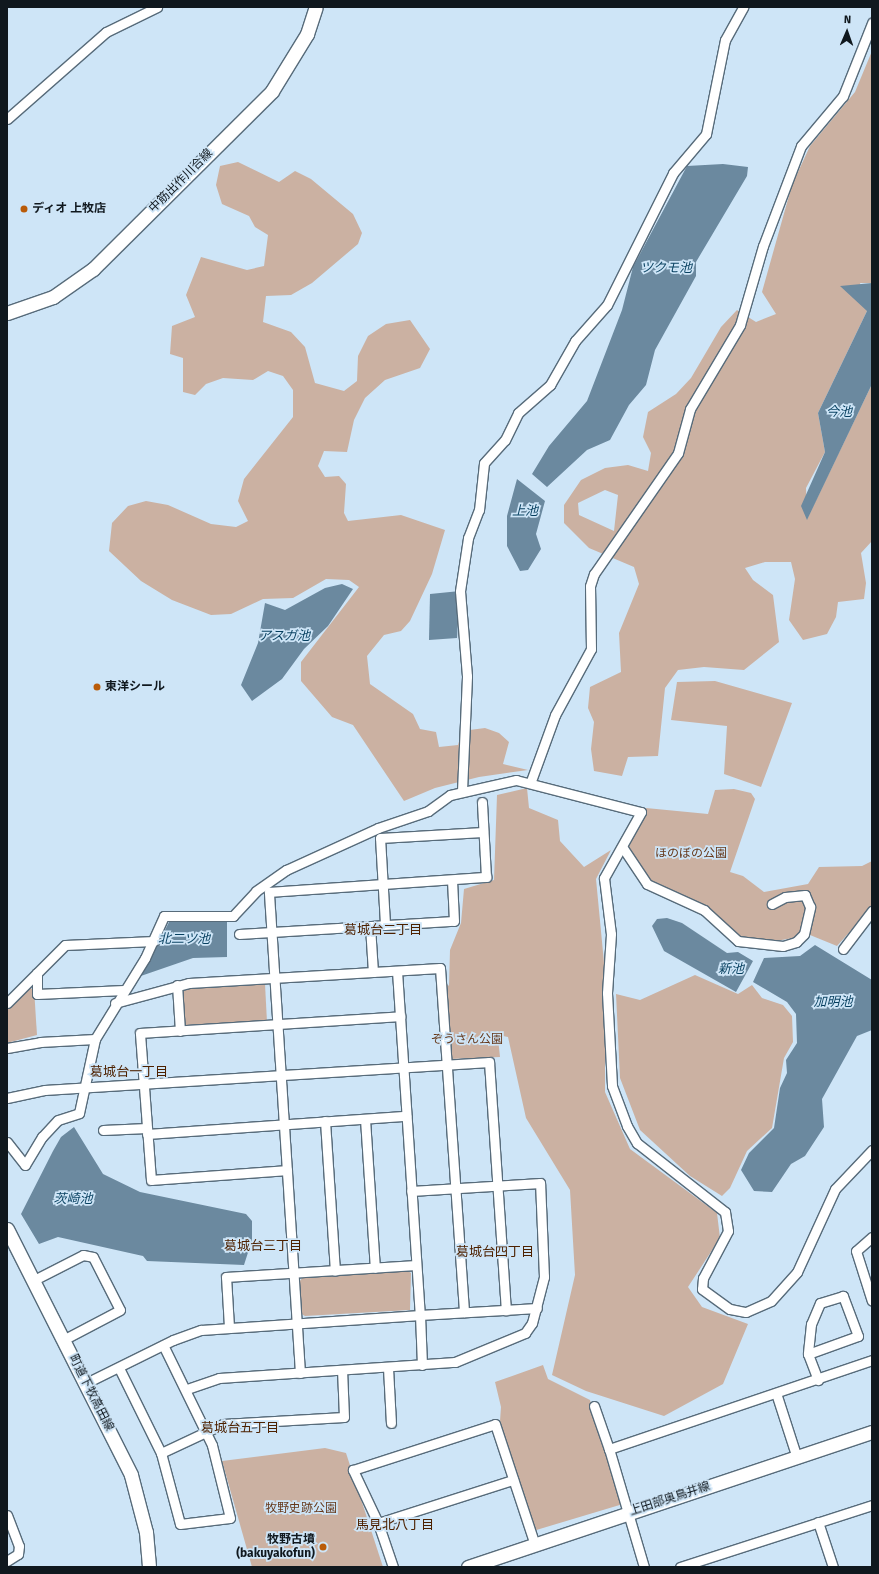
<!DOCTYPE html>
<html>
<head>
<meta charset="utf-8">
<style>
  body { margin:0 }
  #map { position:relative; width:879px; height:1574px; overflow:hidden; background:#cee5f7; font-family:"Fira Sans","Noto Sans JP",sans-serif }
  div>[style] { position:absolute }
  [style*='--x'] { left:calc(var(--x)*1px); top:calc(var(--y)*1px); width:calc(var(--w)*1px); rotate:calc(var(--a)*1deg) }
  .green>* { inset:0; background:#cbb1a2; transform-origin:0 0 }
  .water>* { inset:0; background:#6b899f }
  .roads { filter:drop-shadow(1px 0 #576b7a) drop-shadow(-1px 0 #576b7a) drop-shadow(0 1px #576b7a) drop-shadow(0 -1px #576b7a) }
  .street>* { height:9px; margin:-4.5px; padding:0 4.5px; transform-origin:4.5px; border-radius:4.5px; background:#fff }
  .secondary>* { height:13px; margin:-6.5px; padding:0 6.5px; transform-origin:6.5px; border-radius:6.5px; background:#fff }
  .dots>* { width:11px; height:11px; translate:-50% -50%; box-sizing:border-box; border:2px solid #cee5f7; border-radius:50% }
  span { translate:-50% -50%; white-space:nowrap; text-align:center; line-height:1.15; -webkit-text-stroke:3.5px #cee5f7; paint-order:stroke }
  .street-label { font-size:12px; color:#10181e }
  .poi-label { font-size:12px; color:#10181e; font-weight:700 }
  .left { translate:0 -50%; text-align:left }
  .right { translate:-100% -50%; text-align:right }
  .park-label { font-size:12px; color:#66381a }
  .water-label { font-size:13px; color:#063f5f; font-style:italic }
  .neighbourhood-label { font-size:13px; color:#4d2100 }
  .frame { position:absolute; inset:0; border:8px solid #10181e; pointer-events:none }
  .north { position:absolute; left:827px; top:12px; width:40px; height:40px; -webkit-text-stroke:3px #cee5f7; paint-order:stroke; rotate:2deg; font-size:11px; font-weight:700; line-height:16px; text-align:center; color:#10181e }
  .north::after { content:''; display:block; margin:auto; width:14px; height:18px; background:#10181e; clip-path:polygon(50% 0,100% 100%,50% 72%,0 100%) }
</style>
</head>
<body>
<div id="map">
  <div class="green">
    <div style="clip-path:polygon(evenodd,872px 51px,872px 283px,860px 283px,867px 311px,818px 413px,825px 452px,806px 488px,807px 519px,872px 384px,872px 541px,861px 553px,866px 583px,864px 599px,838px 602px,836px 617px,827px 634px,803px 640px,789px 620px,795px 579px,791px 562px,765px 562px,745px 568px,753px 580px,773px 595px,779px 642px,744px 670px,704px 667px,678px 670px,665px 688px,658px 756px,628px 757px,622px 776px,594px 771px,591px 749px,594px 722px,588px 708px,590px 687px,621px 672px,619px 633px,639px 584px,634px 567px,589px 548px,564px 523px,564px 505px,581px 480px,605px 468px,628px 465px,648px 471px,651px 453px,643px 437px,648px 412px,676px 394px,691px 378px,721px 327px,737px 310px,756px 322px,776px 314px,762px 292px,792px 185px,810px 146px,855px 92px,872px 51px,605px 490px,618px 495px,614px 531px,579px 515px,578px 503px,605px 490px)"></div>
    <div style="clip-path:polygon(238px 162px,279px 182px,295px 171px,311px 179px,353px 214px,362px 233px,358px 244px,312px 283px,291px 295px,266px 296px,263px 322px,291px 332px,305px 347px,315px 383px,344px 391px,357px 381px,358px 356px,368px 336px,386px 324px,410px 320px,430px 349px,420px 368px,385px 380px,365px 398px,354px 420px,347px 452px,324px 451px,318px 466px,325px 477px,339px 476px,346px 484px,344px 513px,348px 521px,401px 515px,445px 530px,432px 574px,410px 621px,401px 631px,384px 635px,367px 656px,370px 684px,413px 714px,420px 729px,436px 732px,439px 747px,458px 745px,462px 731px,485px 728px,499px 733px,509px 742px,503px 764px,528px 770px,479px 777px,435px 788px,404px 801px,353px 725px,332px 717px,301px 681px,301px 662px,359px 587px,349px 580px,326px 579px,293px 598px,263px 599px,231px 614px,211px 615px,172px 600px,141px 581px,109px 551px,112px 523px,128px 506px,146px 501px,168px 505px,211px 524px,236px 527px,248px 521px,238px 501px,244px 479px,293px 417px,293px 390px,283px 376px,268px 371px,253px 380px,223px 378px,206px 384px,195px 395px,183px 392px,183px 358px,170px 354px,172px 326px,195px 317px,186px 295px,201px 257px,247px 270px,264px 266px,268px 235px,255px 227px,249px 216px,222px 204px,216px 185px,220px 166px)"></div>
    <div style="clip-path:polygon(715px 681px,792px 703px,761px 787px,724px 774px,727px 726px,671px 720px,677px 682px)"></div>
    <div style="clip-path:polygon(527px 788px,529px 808px,558px 820px,560px 841px,584px 867px,611px 850px,596px 879px,605px 973px,605px 1092px,630px 1149px,717px 1213px,720px 1238px,688px 1287px,702px 1307px,748px 1324px,723px 1384px,664px 1416px,586px 1391px,552px 1375px,575px 1275px,570px 1190px,526px 1118px,508px 1037px,483px 1032px,498px 1038px,500px 1057px,451px 1059px,445px 982px,449px 986px,450px 950px,461px 923px,464px 889px,494px 880px,497px 795px)"></div>
    <div style="clip-path:polygon(734px 789px,751px 793px,755px 799px,730px 872px,743px 876px,764px 892px,808px 884px,819px 867px,862px 866px,872px 861px,872px 907px,837px 946px,810px 935px,776px 941px,741px 938px,708px 907px,652px 882px,628px 848px,646px 808px,708px 814px,715px 790px)"></div>
    <div style="clip-path:polygon(695px 975px,738px 994px,752px 985px,762px 998px,783px 1005px,792px 1016px,793px 1042px,784px 1058px,772px 1128px,747px 1151px,730px 1188px,722px 1196px,690px 1176px,640px 1130px,620px 1078px,616px 994px,640px 1000px)"></div>
    <div style="left:265px;top:984px;width:37px;height:84px;rotate:87deg"></div>
    <div style="clip-path:polygon(28px 988px,34px 989px,37px 1035px,7px 1043px,7px 1008px)"></div>
    <div style="clip-path:polygon(408px 1271px,411px 1273px,410px 1310px,305px 1316px,300px 1313px,299px 1282px,303px 1277px)"></div>
    <div style="clip-path:polygon(543px 1365px,548px 1379px,590px 1400px,623px 1504px,533px 1531px,500px 1421px,501px 1407px,495px 1382px)"></div>
    <div style="clip-path:polygon(325px 1448px,346px 1453px,383px 1567px,252px 1567px,222px 1461px)"></div>
  </div>
  <div class="water">
    <div style="clip-path:polygon(723px 164px,748px 167px,747px 176px,696px 262px,696px 276px,655px 350px,646px 385px,629px 405px,610px 440px,587px 450px,547px 487px,532px 474px,549px 446px,587px 401px,622px 310px,633px 267px,687px 166px)"></div>
    <div style="clip-path:polygon(872px 283px,872px 384px,807px 520px,801px 506px,825px 452px,818px 413px,867px 311px,840px 286px)"></div>
    <div style="clip-path:polygon(517px 479px,545px 501px,536px 534px,541px 549px,528px 570px,520px 571px,507px 546px,507px 516px)"></div>
    <div style="clip-path:polygon(342px 584px,353px 589px,328px 626px,304px 649px,282px 679px,252px 701px,241px 685px,258px 643px,265px 603px,285px 610px,325px 588px)"></div>
    <div style="clip-path:polygon(460px 591px,457px 638px,429px 640px,430px 594px)"></div>
    <div style="clip-path:polygon(171px 918px,227px 921px,227px 957px,193px 958px,135px 978px,147px 966px)"></div>
    <div style="clip-path:polygon(667px 918px,682px 923px,727px 953px,738px 952px,753px 961px,736px 992px,664px 951px,652px 926px,657px 919px)"></div>
    <div style="clip-path:polygon(815px 945px,872px 980px,872px 1030px,857px 1036px,822px 1099px,824px 1127px,805px 1156px,791px 1164px,772px 1192px,754px 1191px,741px 1170px,749px 1153px,774px 1128px,780px 1088px,787px 1073px,786px 1060px,797px 1043px,796px 1014px,787px 1002px,753px 982px,764px 958px,800px 956px)"></div>
    <div style="clip-path:polygon(74px 1127px,103px 1174px,140px 1192px,246px 1214px,252px 1221px,252px 1240px,244px 1265px,147px 1261px,143px 1256px,58px 1237px,39px 1244px,21px 1214px,53px 1151px,61px 1137px)"></div>
  </div>
  <div class="roads">
    <div class="street">
      <div style="--x:7;--y:119;--w:132;--a:-41.3"></div>
      <div style="--x:106;--y:32;--w:57;--a:-26.1"></div>
      <div style="--x:531;--y:781;--w:70;--a:-70"></div>
      <div style="--x:555;--y:715;--w:75;--a:-61.4"></div>
      <div style="--x:591;--y:649;--w:63;--a:-90.9"></div>
      <div style="--x:590;--y:586;--w:13;--a:-72"></div>
      <div style="--x:594;--y:574;--w:147;--a:-55.2"></div>
      <div style="--x:678;--y:453;--w:46;--a:-74.7"></div>
      <div style="--x:690;--y:409;--w:98;--a:-59.2"></div>
      <div style="--x:740;--y:325;--w:82;--a:-73.8"></div>
      <div style="--x:763;--y:246;--w:107;--a:-69.2"></div>
      <div style="--x:801;--y:146;--w:65;--a:-50"></div>
      <div style="--x:843;--y:96;--w:79;--a:-68.3"></div>
      <div style="--x:462;--y:791;--w:115;--a:-87.5"></div>
      <div style="--x:467;--y:676;--w:85;--a:-94.7"></div>
      <div style="--x:460;--y:591;--w:54;--a:-81.4"></div>
      <div style="--x:468;--y:538;--w:30;--a:-69"></div>
      <div style="--x:479;--y:510;--w:47;--a:-83.9"></div>
      <div style="--x:484;--y:463;--w:31;--a:-48"></div>
      <div style="--x:505;--y:440;--w:30;--a:-64"></div>
      <div style="--x:518;--y:413;--w:43;--a:-41.2"></div>
      <div style="--x:550;--y:385;--w:51;--a:-60.4"></div>
      <div style="--x:575;--y:341;--w:48;--a:-48.4"></div>
      <div style="--x:607;--y:305;--w:148;--a:-63.4"></div>
      <div style="--x:673;--y:173;--w:51;--a:-49.8"></div>
      <div style="--x:706;--y:134;--w:96;--a:-78.6"></div>
      <div style="--x:725;--y:40;--w:38;--a:-61"></div>
      <div style="--x:623;--y:848;--w:43;--a:56.3"></div>
      <div style="--x:647;--y:884;--w:63;--a:24.5"></div>
      <div style="--x:704;--y:910;--w:46;--a:42.4"></div>
      <div style="--x:738;--y:941;--w:45;--a:6.3"></div>
      <div style="--x:783;--y:946;--w:14;--a:-17"></div>
      <div style="--x:796;--y:942;--w:11;--a:-45"></div>
      <div style="--x:804;--y:934;--w:28;--a:-77"></div>
      <div style="--x:810;--y:907;--w:13;--a:-113"></div>
      <div style="--x:805;--y:895;--w:20;--a:174"></div>
      <div style="--x:785;--y:897;--w:15;--a:152"></div>
      <div style="--x:385;--y:924;--w:86;--a:-93.3"></div>
      <div style="--x:380;--y:838;--w:103;--a:-3.3"></div>
      <div style="--x:370;--y:926;--w:46;--a:86.3"></div>
      <div style="--x:373;--y:972;--w:67;--a:-3.4"></div>
      <div style="--x:440;--y:968;--w:345;--a:86"></div>
      <div style="--x:239;--y:934;--w:215;--a:-3.5"></div>
      <div style="--x:454;--y:921;--w:41;--a:-92.8"></div>
      <div style="--x:843;--y:949;--w:48;--a:-52.7"></div>
      <div style="--x:397;--y:971;--w:345;--a:86.2"></div>
      <div style="--x:420;--y:1315;--w:117;--a:-3.4"></div>
      <div style="--x:37;--y:973;--w:21;--a:90"></div>
      <div style="--x:37;--y:994;--w:87;--a:-2.6"></div>
      <div style="--x:177;--y:985;--w:46;--a:86.3"></div>
      <div style="--x:7;--y:1003;--w:82;--a:-45"></div>
      <div style="--x:65;--y:945;--w:89;--a:-2.6"></div>
      <div style="--x:115;--y:1003;--w:77;--a:-15.1"></div>
      <div style="--x:189;--y:983;--w:184;--a:-3.4"></div>
      <div style="--x:7;--y:1048;--w:34;--a:-10"></div>
      <div style="--x:40;--y:1042;--w:55;--a:-3.1"></div>
      <div style="--x:7;--y:1098;--w:39;--a:-12"></div>
      <div style="--x:45;--y:1090;--w:445;--a:-3.6"></div>
      <div style="--x:489;--y:1062;--w:249;--a:86.1"></div>
      <div style="--x:365;--y:1119;--w:149;--a:86.2"></div>
      <div style="--x:325;--y:1121;--w:150;--a:86.2"></div>
      <div style="--x:103;--y:1130;--w:44;--a:-2.6"></div>
      <div style="--x:147;--y:1134;--w:260;--a:-4"></div>
      <div style="--x:7;--y:1142;--w:29;--a:52"></div>
      <div style="--x:25;--y:1165;--w:33;--a:-59"></div>
      <div style="--x:42;--y:1137;--w:23;--a:-47"></div>
      <div style="--x:58;--y:1120;--w:22;--a:-18"></div>
      <div style="--x:79;--y:1113;--w:76;--a:-77.8"></div>
      <div style="--x:95;--y:1039;--w:95;--a:-58.3"></div>
      <div style="--x:145;--y:958;--w:46;--a:-65.7"></div>
      <div style="--x:164;--y:916;--w:69;--a:0"></div>
      <div style="--x:233;--y:916;--w:34;--a:-47"></div>
      <div style="--x:256;--y:891;--w:37;--a:-35"></div>
      <div style="--x:286;--y:870;--w:101;--a:-24.5"></div>
      <div style="--x:378;--y:828;--w:53;--a:-18.8"></div>
      <div style="--x:428;--y:811;--w:27;--a:-36"></div>
      <div style="--x:450;--y:795;--w:68;--a:-12.8"></div>
      <div style="--x:516;--y:780;--w:129;--a:14.4"></div>
      <div style="--x:641;--y:812;--w:76;--a:119.3"></div>
      <div style="--x:604;--y:878;--w:56;--a:82.9"></div>
      <div style="--x:611;--y:934;--w:59;--a:93.9"></div>
      <div style="--x:607;--y:993;--w:93;--a:86.9"></div>
      <div style="--x:612;--y:1086;--w:43;--a:69.4"></div>
      <div style="--x:627;--y:1126;--w:20;--a:60"></div>
      <div style="--x:637;--y:1143;--w:112;--a:38.1"></div>
      <div style="--x:725;--y:1212;--w:19;--a:81"></div>
      <div style="--x:728;--y:1231;--w:53;--a:118"></div>
      <div style="--x:703;--y:1278;--w:11;--a:95"></div>
      <div style="--x:702;--y:1289;--w:34;--a:36"></div>
      <div style="--x:730;--y:1309;--w:16;--a:11"></div>
      <div style="--x:746;--y:1312;--w:27;--a:-24"></div>
      <div style="--x:771;--y:1301;--w:39;--a:-48"></div>
      <div style="--x:797;--y:1272;--w:91;--a:-65.4"></div>
      <div style="--x:835;--y:1189;--w:54;--a:-46.5"></div>
      <div style="--x:287;--y:1170;--w:136;--a:175.8"></div>
      <div style="--x:151;--y:1180;--w:147;--a:-94.3"></div>
      <div style="--x:140;--y:1033;--w:261;--a:-3.7"></div>
      <div style="--x:872;--y:1237;--w:21;--a:139"></div>
      <div style="--x:856;--y:1251;--w:52;--a:72.3"></div>
      <div style="--x:34;--y:1280;--w:55;--a:-27"></div>
      <div style="--x:83;--y:1255;--w:10;--a:11"></div>
      <div style="--x:93;--y:1257;--w:59;--a:63"></div>
      <div style="--x:120;--y:1310;--w:64;--a:152.2"></div>
      <div style="--x:229;--y:1327;--w:50;--a:-93.4"></div>
      <div style="--x:226;--y:1277;--w:190;--a:-3.6"></div>
      <div style="--x:808;--y:1354;--w:53;--a:-19.8"></div>
      <div style="--x:858;--y:1336;--w:43;--a:-110.6"></div>
      <div style="--x:843;--y:1296;--w:24;--a:163"></div>
      <div style="--x:820;--y:1303;--w:23;--a:113"></div>
      <div style="--x:811;--y:1324;--w:30;--a:96"></div>
      <div style="--x:808;--y:1354;--w:28;--a:69"></div>
      <div style="--x:119;--y:1368;--w:95;--a:63.7"></div>
      <div style="--x:161;--y:1453;--w:73;--a:75"></div>
      <div style="--x:180;--y:1524;--w:50;--a:-6.8"></div>
      <div style="--x:230;--y:1518;--w:75;--a:-103.9"></div>
      <div style="--x:212;--y:1445;--w:111;--a:-116.1"></div>
      <div style="--x:388;--y:1368;--w:55;--a:86.9"></div>
      <div style="--x:300;--y:1373;--w:482;--a:-93.7"></div>
      <div style="--x:269;--y:892;--w:218;--a:-4"></div>
      <div style="--x:486;--y:877;--w:75;--a:-93.1"></div>
      <div style="--x:86;--y:1383;--w:97;--a:-26.3"></div>
      <div style="--x:173;--y:1340;--w:30;--a:-20"></div>
      <div style="--x:201;--y:1330;--w:220;--a:-3.9"></div>
      <div style="--x:420;--y:1315;--w:50;--a:87.7"></div>
      <div style="--x:187;--y:1389;--w:34;--a:-19"></div>
      <div style="--x:219;--y:1378;--w:237;--a:-3.9"></div>
      <div style="--x:455;--y:1362;--w:76;--a:-22.5"></div>
      <div style="--x:525;--y:1333;--w:12;--a:-55"></div>
      <div style="--x:532;--y:1323;--w:48;--a:-75.4"></div>
      <div style="--x:544;--y:1277;--w:94;--a:-92.4"></div>
      <div style="--x:540;--y:1183;--w:129;--a:176.5"></div>
      <div style="--x:776;--y:1393;--w:68;--a:72.1"></div>
      <div style="--x:594;--y:1406;--w:46;--a:70.8"></div>
      <div style="--x:161;--y:1453;--w:68;--a:-25.1"></div>
      <div style="--x:223;--y:1424;--w:121;--a:-3.3"></div>
      <div style="--x:344;--y:1417;--w:47;--a:-92.4"></div>
      <div style="--x:7;--y:1515;--w:33;--a:69"></div>
      <div style="--x:19;--y:1546;--w:8;--a:97"></div>
      <div style="--x:18;--y:1554;--w:13;--a:148"></div>
      <div style="--x:818;--y:1522;--w:47;--a:71.6"></div>
      <div style="--x:378;--y:1523;--w:142;--a:-17.7"></div>
      <div style="--x:393;--y:1567;--w:46;--a:-108.8"></div>
      <div style="--x:378;--y:1523;--w:59;--a:-115.3"></div>
      <div style="--x:353;--y:1470;--w:149;--a:-17.9"></div>
      <div style="--x:495;--y:1424;--w:127;--a:71.7"></div>
      <div style="--x:644;--y:1567;--w:123;--a:-106.5"></div>
      <div style="--x:609;--y:1449;--w:278;--a:-18.7"></div>
      <div style="--x:680;--y:1567;--w:202;--a:-17.9"></div>
    </div>
    <div class="secondary">
      <div style="--x:7;--y:313;--w:49;--a:-19.2"></div>
      <div style="--x:53;--y:297;--w:49;--a:-35"></div>
      <div style="--x:93;--y:269;--w:252;--a:-44.8"></div>
      <div style="--x:272;--y:91;--w:67;--a:-58.4"></div>
      <div style="--x:307;--y:34;--w:28;--a:-72"></div>
      <div style="--x:7;--y:1229;--w:275;--a:63.2"></div>
      <div style="--x:131;--y:1475;--w:59;--a:75.3"></div>
      <div style="--x:146;--y:1532;--w:35;--a:85"></div>
      <div style="--x:468;--y:1567;--w:426;--a:-18.5"></div>
    </div>
  </div>
  <div class="dots">
    <div style="left:24px;top:209px;background:#b95b09"></div>
    <div style="left:97px;top:687px;background:#b95b09"></div>
    <div style="left:323px;top:1547px;background:#b95b09"></div>
  </div>
  <div class="street-label">
    <span style="left:181px;top:181px;rotate:-45deg">中筋出作川合線</span>
    <span style="left:91px;top:1393px;rotate:63deg">町道下牧高田線</span>
    <span style="left:670px;top:1499px;rotate:-18deg">上田部奥鳥井線</span>
  </div>
  <div class="poi-label">
    <span class="left" style="left:32px;top:209px">ディオ 上牧店</span>
    <span class="left" style="left:105px;top:687px">東洋シール</span>
    <span class="right" style="left:315px;top:1547px">牧野古墳<br>(bakuyakofun)</span>
  </div>
  <div class="park-label">
    <span style="left:691px;top:854px">ほのぼの公園</span>
    <span style="left:467px;top:1040px">ぞうさん公園</span>
    <span style="left:301px;top:1509px">牧野史跡公園</span>
  </div>
  <div class="water-label">
    <span style="left:666px;top:268px">ツクモ池</span>
    <span style="left:839px;top:412px">今池</span>
    <span style="left:525px;top:511px">上池</span>
    <span style="left:284px;top:636px">アスガ池</span>
    <span style="left:184px;top:939px">北二ツ池</span>
    <span style="left:731px;top:969px">新池</span>
    <span style="left:833px;top:1002px">加明池</span>
    <span style="left:73px;top:1199px">茨崎池</span>
  </div>
  <div class="neighbourhood-label">
    <span style="left:383px;top:930px">葛城台二丁目</span>
    <span style="left:129px;top:1072px">葛城台一丁目</span>
    <span style="left:263px;top:1246px">葛城台三丁目</span>
    <span style="left:495px;top:1252px">葛城台四丁目</span>
    <span style="left:240px;top:1428px">葛城台五丁目</span>
    <span style="left:395px;top:1525px">馬見北八丁目</span>
  </div>
  <div class="frame"></div>
  <div class="north">N</div>
</div>
</body>
</html>
